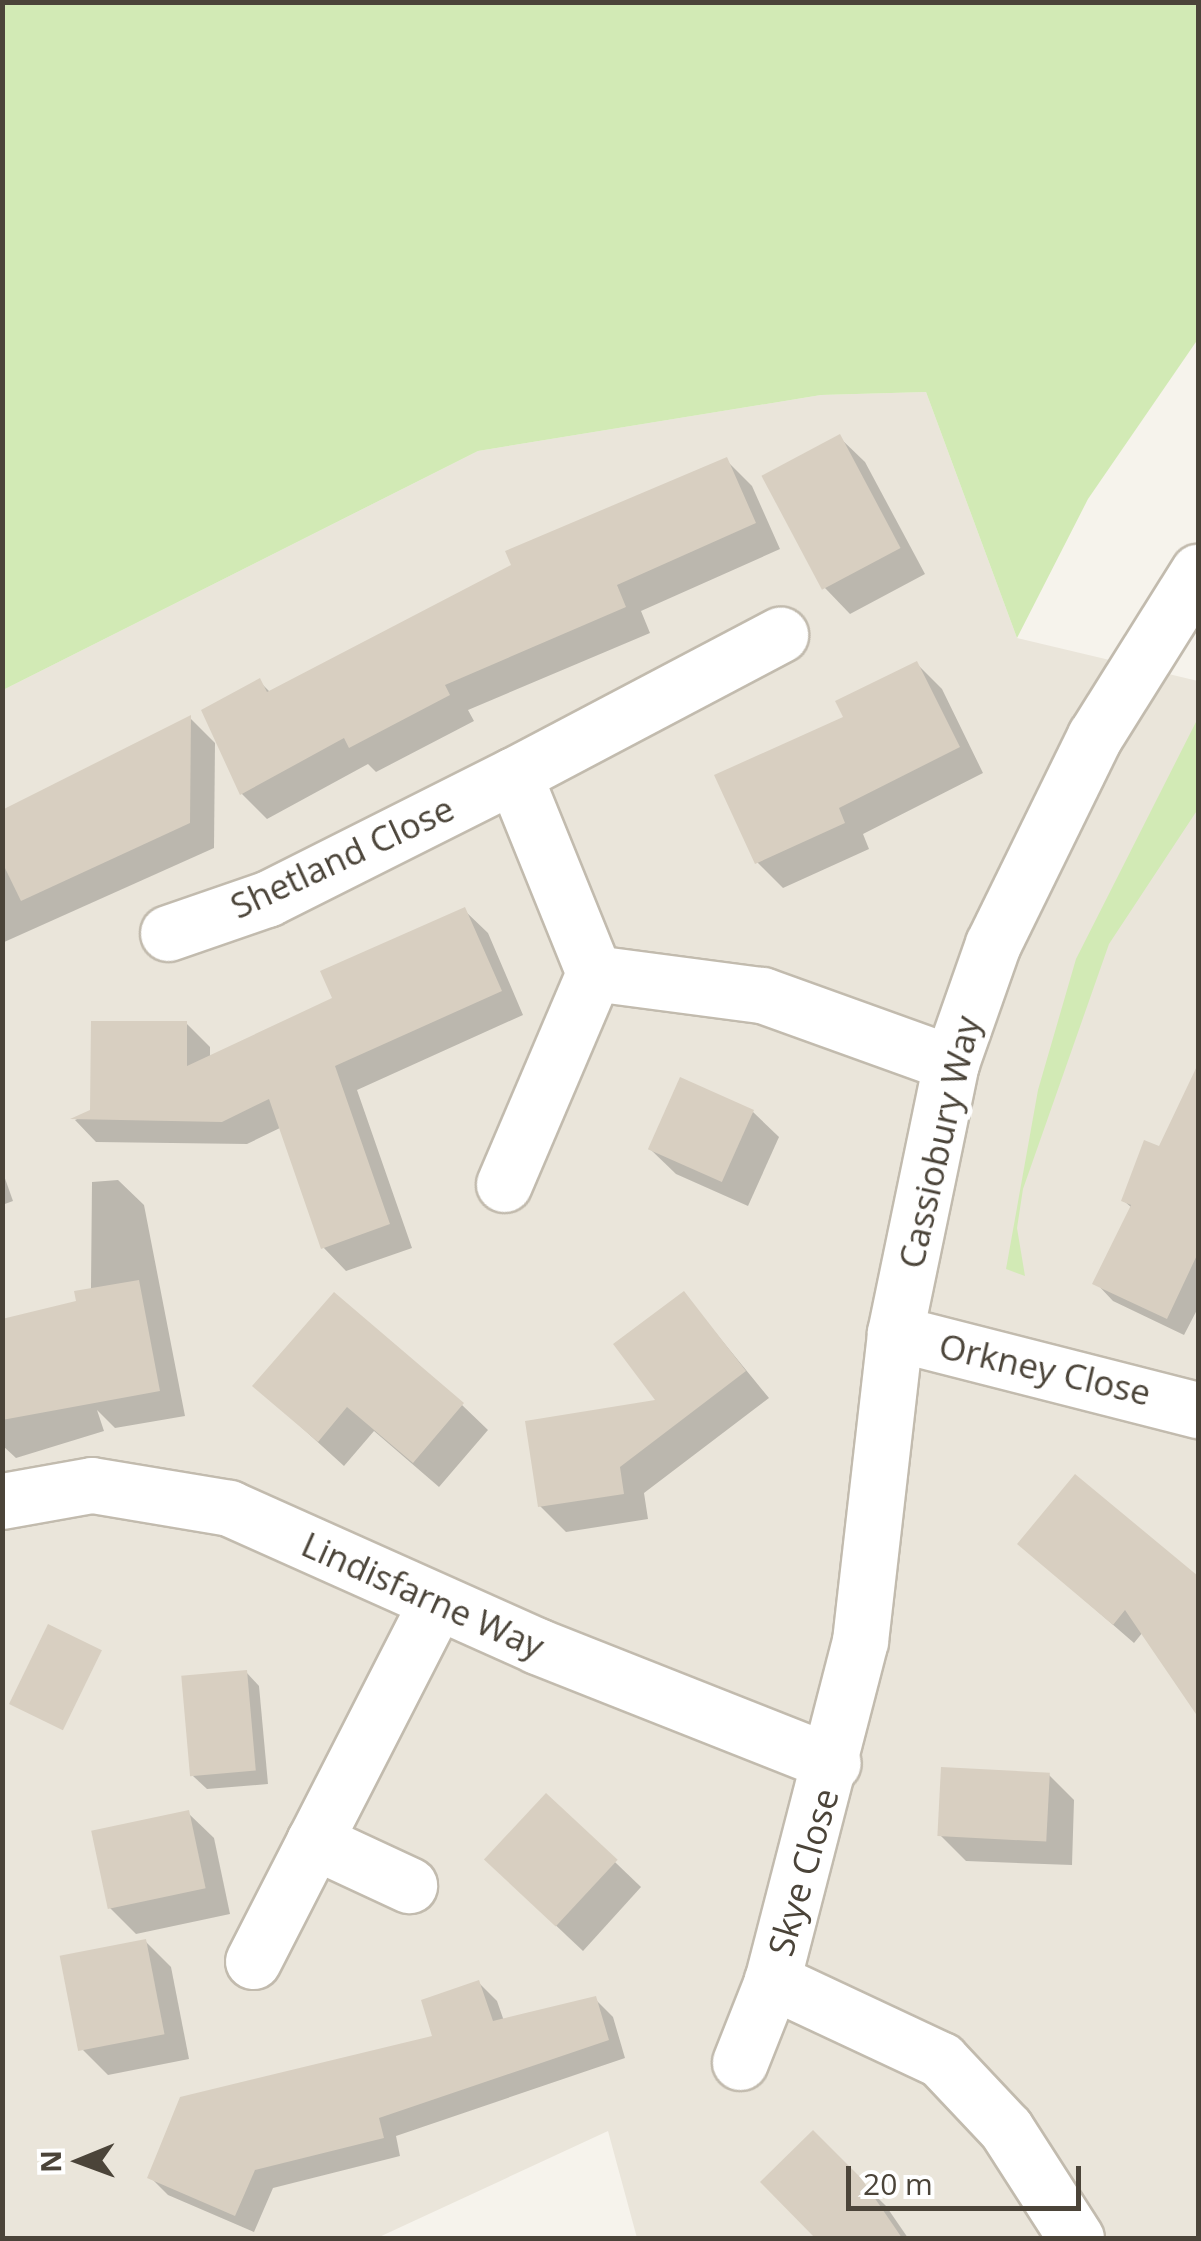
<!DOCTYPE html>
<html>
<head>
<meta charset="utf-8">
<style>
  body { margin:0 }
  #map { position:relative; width:1201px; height:2241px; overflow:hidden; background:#f6f3ec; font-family:"Open Sans",sans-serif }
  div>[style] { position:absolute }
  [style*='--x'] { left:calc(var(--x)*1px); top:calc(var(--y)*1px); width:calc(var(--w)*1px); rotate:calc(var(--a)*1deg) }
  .residential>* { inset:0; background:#eae5da }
  .green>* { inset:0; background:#d2eab5 }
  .shadow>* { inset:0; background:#0003 }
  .building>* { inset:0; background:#d8cfc1; transform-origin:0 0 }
  .roads { filter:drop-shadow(2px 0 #c2bbae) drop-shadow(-2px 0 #c2bbae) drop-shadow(0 2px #c2bbae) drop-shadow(0 -2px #c2bbae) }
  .street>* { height:55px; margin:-27.5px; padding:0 27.5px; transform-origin:27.5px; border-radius:27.5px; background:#fff }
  span { translate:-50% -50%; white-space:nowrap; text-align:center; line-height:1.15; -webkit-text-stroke:10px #fff; paint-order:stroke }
  .street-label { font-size:35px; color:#4b4439 }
  .frame { position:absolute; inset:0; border:5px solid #4b4439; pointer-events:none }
  .north { position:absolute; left:30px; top:2111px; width:100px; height:100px; -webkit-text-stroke:8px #fff; paint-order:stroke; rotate:269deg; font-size:28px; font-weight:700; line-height:40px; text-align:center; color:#4b4439 }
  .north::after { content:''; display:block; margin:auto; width:35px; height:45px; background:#4b4439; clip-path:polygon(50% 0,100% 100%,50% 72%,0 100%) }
  .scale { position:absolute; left:846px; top:2166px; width:235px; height:45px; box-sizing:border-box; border:5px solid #4b4439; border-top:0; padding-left:12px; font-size:30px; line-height:35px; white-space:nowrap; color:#4b4439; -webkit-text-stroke:8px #fff; paint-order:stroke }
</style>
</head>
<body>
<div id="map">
  <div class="residential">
    <div style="clip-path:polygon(926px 392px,1017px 638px,1198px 681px,1198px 2238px,637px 2238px,608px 2131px,377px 2238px,3px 2238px,3px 690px,478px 451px,821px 395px)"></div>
  </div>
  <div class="green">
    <div style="clip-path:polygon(3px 2px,1198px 3px,1198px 339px,1088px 499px,1017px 638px,926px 392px,821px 395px,478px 451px,3px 690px)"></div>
    <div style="clip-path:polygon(1198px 718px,1198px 809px,1109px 944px,1023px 1189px,1017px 1228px,1025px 1276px,1006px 1269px,1038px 1090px,1076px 959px)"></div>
  </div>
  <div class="shadow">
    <div style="clip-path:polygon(839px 437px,865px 462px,925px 574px,850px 614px,825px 588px)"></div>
    <div style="clip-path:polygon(726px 460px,752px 486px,780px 549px,641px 611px,650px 633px,468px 710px,474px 721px,376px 772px,368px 764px,267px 819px,242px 794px,259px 681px,271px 693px)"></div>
    <div style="clip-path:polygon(917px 664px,942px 689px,983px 773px,863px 834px,869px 849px,783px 888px,757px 862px,847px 718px)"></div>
    <div style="clip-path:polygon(190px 718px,215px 743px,214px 848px,2px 943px,2px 812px)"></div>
    <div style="clip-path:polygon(464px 910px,488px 933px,523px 1015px,357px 1090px,412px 1248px,346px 1271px,323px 1247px,282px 1127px,247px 1144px,96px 1142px,75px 1120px,93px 1112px,186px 1023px,210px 1047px,210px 1058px,336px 1000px)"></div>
    <div style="clip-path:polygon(1198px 1100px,1198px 1308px,1184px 1335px,1113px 1301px,1096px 1283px,1132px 1208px,1124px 1201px,1176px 1154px)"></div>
    <div style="clip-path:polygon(753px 1112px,779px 1137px,748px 1206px,676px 1174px,650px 1149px)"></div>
    <div style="clip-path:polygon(2px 1170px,13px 1201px,2px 1205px)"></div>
    <div style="clip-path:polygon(118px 1180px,144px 1205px,185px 1416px,115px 1428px,97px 1410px,104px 1431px,16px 1458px,2px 1445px,2px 1322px,90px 1390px,92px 1182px)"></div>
    <div style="clip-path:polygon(684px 1294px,769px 1398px,644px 1493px,648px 1519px,566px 1532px,540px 1506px,660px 1401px)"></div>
    <div style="clip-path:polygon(256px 1386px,462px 1405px,488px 1430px,439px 1487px,374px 1431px,344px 1466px)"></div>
    <div style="clip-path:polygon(1075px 1477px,1198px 1579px,1198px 1709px,1143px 1632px,1134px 1643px,1020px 1544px)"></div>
    <div style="clip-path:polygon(246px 1672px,259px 1686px,268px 1784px,207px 1789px,193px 1776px)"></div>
    <div style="clip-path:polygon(1049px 1775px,1074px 1800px,1072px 1865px,966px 1861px,940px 1835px)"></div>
    <div style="clip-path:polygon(546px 1796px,641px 1887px,583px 1951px,513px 1885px)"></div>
    <div style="clip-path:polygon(188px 1813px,214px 1838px,230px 1914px,136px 1934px,110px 1908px)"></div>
    <div style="clip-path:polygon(146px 1942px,171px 1967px,189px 2059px,108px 2075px,82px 2049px)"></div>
    <div style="clip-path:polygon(479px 1983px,497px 2001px,504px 2021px,595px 1999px,613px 2017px,625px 2058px,396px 2136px,400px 2156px,273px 2188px,254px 2232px,168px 2195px,150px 2177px,435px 2038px)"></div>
    <div style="clip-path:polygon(813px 2134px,886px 2206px,908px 2238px,818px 2238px,764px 2182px)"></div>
  </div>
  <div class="building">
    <div style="left:840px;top:434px;width:129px;height:89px;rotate:62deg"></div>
    <div style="clip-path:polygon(727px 457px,756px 523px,617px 585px,626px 607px,445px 685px,450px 695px,349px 748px,344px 738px,240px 795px,201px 710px,260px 678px,267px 692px,511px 565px,505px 551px)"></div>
    <div style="clip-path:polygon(917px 661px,960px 747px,839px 808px,845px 823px,755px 864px,714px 775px,843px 717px,835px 701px)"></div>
    <div style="clip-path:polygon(191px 715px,190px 823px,21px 901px,2px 862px,2px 810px)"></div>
    <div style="clip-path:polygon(465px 907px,502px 991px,335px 1066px,390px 1224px,321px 1249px,269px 1099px,222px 1122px,70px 1119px,90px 1110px,91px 1021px,187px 1021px,187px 1066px,332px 998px,320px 971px)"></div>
    <div style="clip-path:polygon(1198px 1064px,1198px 1253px,1167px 1319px,1092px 1284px,1131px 1205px,1121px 1201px,1144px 1140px,1159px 1146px)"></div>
    <div style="left:680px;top:1077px;width:81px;height:79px;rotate:24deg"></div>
    <div style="clip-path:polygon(139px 1280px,160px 1391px,2px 1420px,2px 1319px,76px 1301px,74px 1291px)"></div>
    <div style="clip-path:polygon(684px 1291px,746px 1371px,620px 1467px,624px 1494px,538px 1507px,525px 1421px,655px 1400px,613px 1344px)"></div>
    <div style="clip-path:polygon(334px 1292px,464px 1403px,413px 1463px,347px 1407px,318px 1442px,252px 1386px)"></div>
    <div style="clip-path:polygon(1075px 1474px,1198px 1576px,1198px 1717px,1125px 1610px,1113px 1625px,1017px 1544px)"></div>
    <div style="left:48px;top:1624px;width:60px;height:89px;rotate:26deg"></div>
    <div style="left:247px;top:1670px;width:101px;height:66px;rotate:85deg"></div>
    <div style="left:941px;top:1767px;width:109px;height:69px;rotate:3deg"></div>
    <div style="left:546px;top:1793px;width:98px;height:91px;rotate:43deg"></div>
    <div style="left:189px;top:1810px;width:80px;height:100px;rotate:78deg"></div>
    <div style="left:146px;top:1939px;width:97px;height:88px;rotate:79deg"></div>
    <div style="clip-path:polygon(479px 1980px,493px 2021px,596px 1996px,609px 2040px,379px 2118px,384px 2138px,255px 2170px,235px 2216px,147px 2178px,180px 2097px,432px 2036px,421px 2000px)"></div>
    <div style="clip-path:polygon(813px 2130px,861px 2178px,902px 2238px,815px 2238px,760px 2182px)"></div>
  </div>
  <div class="roads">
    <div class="street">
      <div style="--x:514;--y:775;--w:301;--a:-27.8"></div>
      <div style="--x:168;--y:933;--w:105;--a:-19"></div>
      <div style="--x:267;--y:899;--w:276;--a:-26.7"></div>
      <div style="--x:514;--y:775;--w:214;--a:68"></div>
      <div style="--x:594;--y:973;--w:169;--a:7.5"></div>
      <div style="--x:762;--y:995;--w:201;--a:19.8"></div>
      <div style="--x:504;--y:1184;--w:229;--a:-66.9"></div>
      <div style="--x:895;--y:1333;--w:313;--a:14.3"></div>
      <div style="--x:2;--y:1501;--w:91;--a:-10.1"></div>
      <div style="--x:92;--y:1485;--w:139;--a:9.5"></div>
      <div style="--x:229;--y:1508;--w:338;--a:24.1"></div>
      <div style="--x:537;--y:1646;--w:318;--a:21.6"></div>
      <div style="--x:314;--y:1841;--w:105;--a:24.9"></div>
      <div style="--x:253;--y:1961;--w:402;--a:-62.9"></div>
      <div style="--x:740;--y:2062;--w:87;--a:-68.4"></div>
      <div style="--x:1076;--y:2238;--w:130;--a:-122.7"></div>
      <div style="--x:1006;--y:2129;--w:95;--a:-133.3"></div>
      <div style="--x:941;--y:2060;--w:187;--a:-154.9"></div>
      <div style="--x:772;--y:1981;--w:351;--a:-75.5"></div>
      <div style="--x:860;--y:1641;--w:310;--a:-83.5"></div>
      <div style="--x:895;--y:1333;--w:276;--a:-78.3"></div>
      <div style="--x:951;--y:1063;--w:126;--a:-70.6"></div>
      <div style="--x:993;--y:944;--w:232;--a:-63.9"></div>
      <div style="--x:1095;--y:736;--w:194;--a:-57.9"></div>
    </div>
  </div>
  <div class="street-label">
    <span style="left:342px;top:857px;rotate:-25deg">Shetland Close</span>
    <span style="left:939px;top:1142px;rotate:-77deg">Cassiobury Way</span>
    <span style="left:1045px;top:1369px;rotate:13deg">Orkney Close</span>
    <span style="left:423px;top:1595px;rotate:24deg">Lindisfarne Way</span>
    <span style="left:803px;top:1872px;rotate:-74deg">Skye Close</span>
  </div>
  <div class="frame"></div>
  <div class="north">N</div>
  <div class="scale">20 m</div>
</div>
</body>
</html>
